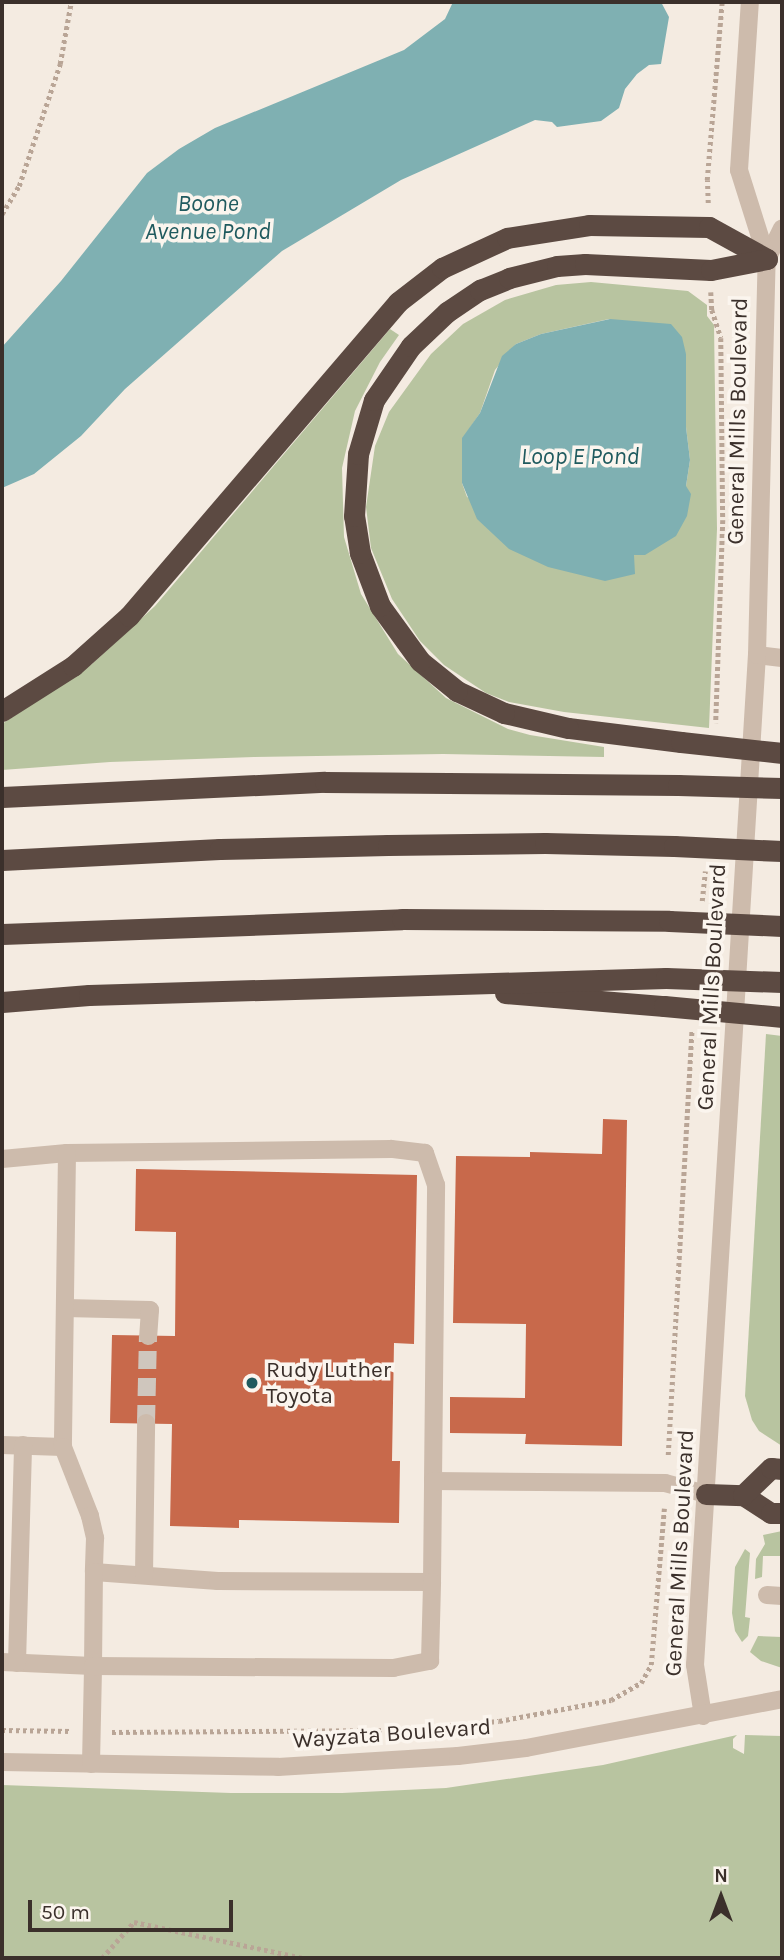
<!DOCTYPE html>
<html>
<head>
<meta charset="utf-8">
<style>
  body { margin:0 }
  #map { position:relative; width:784px; height:1960px; overflow:hidden; background:#f4ebe1; font-family:Karla,sans-serif }
  div>[style] { position:absolute }
  [style*='--x'] { left:calc(var(--x)*1px); top:calc(var(--y)*1px); width:calc(var(--w)*1px); rotate:calc(var(--a)*1deg) }
  .green>* { inset:0; background:#b8c4a0 }
  .water>* { inset:0; background:#7fb0b2 }
  .building>* { inset:0; background:#c8694b }
  .minor-tunnel>* { height:18px; margin-top:-9px; transform-origin:0; background:repeating-linear-gradient(90deg,#cfc6bd 0 18px,transparent 0 27px) }
  .path>* { height:4.5px; margin-top:-2.25px; transform-origin:0; background:repeating-linear-gradient(90deg,#b9a596 0 3.5px,transparent 0 7px) }
  .minor>* { height:18px; margin:-9px; padding:0 9px; transform-origin:9px; border-radius:9px; background:#cdbbac }
  .highway>* { height:21px; margin:-10.5px; padding:0 10.5px; transform-origin:10.5px; border-radius:10.5px; background:#5c4a42 }
  .highway-bridge>* { height:21px; margin:-10.5px; padding:0 10.5px; transform-origin:10.5px; border-radius:10.5px; background:#5c4a42 }
  .dots>* { width:19px; height:19px; translate:-50% -50%; box-sizing:border-box; border:4px solid #fbf5ee; border-radius:50% }
  span { translate:-50% -50%; white-space:nowrap; text-align:center; line-height:1.15; -webkit-text-stroke:7px #fbf5ee; paint-order:stroke }
  .street-label { font-size:23px; color:#3b302b }
  .poi-label { font-size:23px; color:#3b302b }
  .left { translate:0 -50%; text-align:left }
  .water-label { font-size:24px; color:#1f5a5e; font-style:italic }
  .frame { position:absolute; inset:0; border:4px solid #3b302b; pointer-events:none }
  .north { position:absolute; left:686px; top:1862px; width:70px; height:70px; -webkit-text-stroke:5px #fbf5ee; paint-order:stroke; rotate:0deg; font-size:19px; font-weight:700; line-height:28px; text-align:center; color:#3b302b }
  .north::after { content:''; display:block; margin:auto; width:24px; height:32px; background:#3b302b; clip-path:polygon(50% 0,100% 100%,50% 72%,0 100%) }
  .scale { position:absolute; left:28px; top:1900px; width:205px; height:32px; box-sizing:border-box; border:4px solid #3b302b; border-top:0; padding-left:9px; font-size:21px; line-height:24px; white-space:nowrap; color:#3b302b; -webkit-text-stroke:5px #fbf5ee; paint-order:stroke }
</style>
</head>
<body>
<div id="map">
  <div class="green">
    <div style="clip-path:polygon(evenodd,591px 282px,688px 291px,707px 305px,707px 316px,714px 325px,717px 529px,709px 728px,564px 712px,509px 702px,486px 693px,444px 665px,420px 641px,392px 599px,371px 548px,366px 507px,375px 446px,389px 412px,431px 354px,463px 324px,505px 300px,556px 285px,591px 282px,609px 319px,686px 354px,686px 427px,690px 460px,686px 486px,634px 555px,467px 497px,462px 483px,463px 438px,480px 413px,495px 370px,516px 344px,541px 334px,609px 319px)"></div>
    <div style="clip-path:polygon(390px 329px,399px 335px,380px 362px,355px 411px,342px 468px,344px 537px,361px 594px,398px 654px,446px 698px,508px 729px,530px 735px,604px 747px,604px 757px,443px 754px,254px 757px,110px 762px,2px 770px,2px 724px,92px 664px,155px 606px)"></div>
    <div style="clip-path:polygon(766px 1034px,782px 1036px,782px 1446px,759px 1431px,752px 1420px,745px 1396px)"></div>
    <div style="clip-path:polygon(782px 1531px,782px 1556px,763px 1556px,762px 1577px,755px 1579px,756px 1559px,765px 1544px,763px 1535px)"></div>
    <div style="clip-path:polygon(745px 1549px,750px 1553px,745px 1617px,750px 1618px,748px 1636px,742px 1642px,735px 1631px,732px 1613px,735px 1567px)"></div>
    <div style="clip-path:polygon(758px 1636px,782px 1637px,782px 1668px,761px 1661px,750px 1652px)"></div>
    <div style="clip-path:polygon(737px 1735px,733px 1739px,733px 1748px,744px 1754px,745px 1735px,782px 1736px,782px 1958px,2px 1958px,2px 1785px,231px 1793px,342px 1793px,446px 1788px,603px 1765px)"></div>
  </div>
  <div class="water">
    <div style="clip-path:polygon(453px 2px,661px 2px,669px 17px,661px 64px,649px 65px,637px 74px,625px 89px,619px 108px,601px 121px,557px 127px,552px 122px,535px 120px,401px 180px,282px 251px,125px 389px,81px 436px,34px 474px,2px 488px,2px 347px,61px 281px,147px 173px,179px 149px,215px 128px,404px 50px,445px 19px)"></div>
    <div style="clip-path:polygon(610px 319px,671px 324px,682px 337px,686px 354px,686px 427px,690px 460px,686px 486px,691px 494px,687px 516px,676px 536px,645px 555px,634px 555px,635px 574px,605px 581px,548px 567px,509px 549px,477px 519px,462px 483px,462px 438px,480px 413px,502px 356px,516px 344px,541px 334px)"></div>
  </div>
  <div class="building">
    <div style="clip-path:polygon(603px 1119px,627px 1120px,622px 1446px,525px 1444px,526px 1434px,450px 1433px,450px 1397px,525px 1398px,526px 1324px,453px 1323px,456px 1156px,530px 1157px,530px 1152px,602px 1154px)"></div>
    <div style="clip-path:polygon(136px 1169px,417px 1175px,414px 1344px,394px 1343px,392px 1461px,400px 1461px,399px 1523px,239px 1520px,239px 1528px,170px 1526px,172px 1424px,110px 1423px,112px 1335px,175px 1336px,176px 1232px,135px 1231px)"></div>
  </div>
  <div class="minor-tunnel">
    <div style="--x:146;--y:1423;--w:87;--a:-88.7"></div>
  </div>
  <div class="path">
    <div style="--x:708;--y:203;--w:23;--a:-92"></div>
    <div style="--x:707;--y:180;--w:179;--a:-85.2"></div>
    <div style="--x:2;--y:214;--w:33;--a:-59"></div>
    <div style="--x:19;--y:186;--w:129;--a:-71.4"></div>
    <div style="--x:60;--y:64;--w:63;--a:-79.9"></div>
    <div style="--x:711;--y:292;--w:18;--a:87"></div>
    <div style="--x:712;--y:310;--w:29;--a:72"></div>
    <div style="--x:721;--y:338;--w:182;--a:89.4"></div>
    <div style="--x:723;--y:520;--w:203;--a:92"></div>
    <div style="--x:702;--y:901;--w:30;--a:-84"></div>
    <div style="--x:668;--y:1455;--w:424;--a:-86.8"></div>
    <div style="--x:2;--y:1730;--w:70;--a:0.8"></div>
    <div style="--x:112;--y:1732;--w:288;--a:-0.4"></div>
    <div style="--x:400;--y:1730;--w:99;--a:-5.2"></div>
    <div style="--x:499;--y:1721;--w:114;--a:-10.6"></div>
    <div style="--x:611;--y:1700;--w:34;--a:-30"></div>
    <div style="--x:641;--y:1683;--w:21;--a:-61"></div>
    <div style="--x:651;--y:1665;--w:157;--a:-85.2"></div>
    <div style="--x:102;--y:1958;--w:48;--a:-48.4"></div>
    <div style="--x:134;--y:1922;--w:174;--a:12"></div>
  </div>
  <div class="minor">
    <div style="--x:767;--y:259;--w:34;--a:-64"></div>
    <div style="--x:757;--y:655;--w:25;--a:7"></div>
    <div style="--x:2;--y:1159;--w:65;--a:-5.3"></div>
    <div style="--x:65;--y:1308;--w:85;--a:1.3"></div>
    <div style="--x:150;--y:1310;--w:26;--a:94"></div>
    <div style="--x:2;--y:1445;--w:61;--a:1.9"></div>
    <div style="--x:433;--y:1481;--w:296;--a:-89.4"></div>
    <div style="--x:436;--y:1185;--w:34;--a:-109"></div>
    <div style="--x:425;--y:1153;--w:34;--a:-173"></div>
    <div style="--x:391;--y:1149;--w:324;--a:179.3"></div>
    <div style="--x:67;--y:1153;--w:294;--a:90.8"></div>
    <div style="--x:63;--y:1447;--w:74;--a:68.6"></div>
    <div style="--x:90;--y:1516;--w:23;--a:77"></div>
    <div style="--x:95;--y:1538;--w:34;--a:92"></div>
    <div style="--x:94;--y:1572;--w:124;--a:4.2"></div>
    <div style="--x:218;--y:1581;--w:214;--a:0.3"></div>
    <div style="--x:432;--y:1582;--w:101;--a:-89.4"></div>
    <div style="--x:433;--y:1481;--w:232;--a:0.5"></div>
    <div style="--x:665;--y:1483;--w:42;--a:15"></div>
    <div style="--x:144;--y:1575;--w:152;--a:-89.2"></div>
    <div style="--x:767;--y:1595;--w:15;--a:4"></div>
    <div style="--x:2;--y:1662;--w:91;--a:2.5"></div>
    <div style="--x:93;--y:1666;--w:94;--a:-89.4"></div>
    <div style="--x:17;--y:1663;--w:218;--a:-88.4"></div>
    <div style="--x:703;--y:1716;--w:52;--a:-98.9"></div>
    <div style="--x:695;--y:1665;--w:1012;--a:-86.49"></div>
    <div style="--x:757;--y:655;--w:396;--a:-88.6"></div>
    <div style="--x:767;--y:259;--w:93;--a:-107.5"></div>
    <div style="--x:739;--y:170;--w:168;--a:-86.3"></div>
    <div style="--x:2;--y:1762;--w:276;--a:1"></div>
    <div style="--x:278;--y:1767;--w:180;--a:-3.5"></div>
    <div style="--x:458;--y:1756;--w:68;--a:-6.7"></div>
    <div style="--x:526;--y:1748;--w:261;--a:-10.8"></div>
    <div style="--x:91;--y:1764;--w:98;--a:-88.8"></div>
    <div style="--x:93;--y:1666;--w:300;--a:0.4"></div>
    <div style="--x:393;--y:1668;--w:38;--a:-11"></div>
    <div style="--x:430;--y:1661;--w:79;--a:-88.5"></div>
  </div>
  <div class="highway">
    <div style="--x:2;--y:711;--w:84;--a:-32.4"></div>
    <div style="--x:73;--y:666;--w:75;--a:-41.8"></div>
    <div style="--x:129;--y:616;--w:413;--a:-49.4"></div>
    <div style="--x:398;--y:302;--w:56;--a:-37.7"></div>
    <div style="--x:442;--y:268;--w:72;--a:-24.8"></div>
    <div style="--x:507;--y:238;--w:83;--a:-9"></div>
    <div style="--x:589;--y:225;--w:120;--a:1"></div>
    <div style="--x:709;--y:227;--w:66;--a:28.9"></div>
    <div style="--x:681;--y:742;--w:114;--a:-172.9"></div>
    <div style="--x:568;--y:728;--w:66;--a:-166.8"></div>
    <div style="--x:504;--y:713;--w:52;--a:-154.9"></div>
    <div style="--x:457;--y:691;--w:48;--a:-141"></div>
    <div style="--x:420;--y:661;--w:68;--a:-126"></div>
    <div style="--x:380;--y:606;--w:57;--a:-110.7"></div>
    <div style="--x:360;--y:553;--w:37;--a:-99"></div>
    <div style="--x:354;--y:516;--w:62;--a:-86.3"></div>
    <div style="--x:358;--y:454;--w:56;--a:-73.5"></div>
    <div style="--x:374;--y:400;--w:65;--a:-55.6"></div>
    <div style="--x:411;--y:346;--w:50;--a:-43.4"></div>
    <div style="--x:447;--y:312;--w:40;--a:-34"></div>
    <div style="--x:480;--y:290;--w:31;--a:-22"></div>
    <div style="--x:509;--y:278;--w:49;--a:-14"></div>
    <div style="--x:557;--y:266;--w:28;--a:-4"></div>
    <div style="--x:585;--y:264;--w:126;--a:2.7"></div>
    <div style="--x:711;--y:270;--w:57;--a:-11.1"></div>
    <div style="--x:2;--y:797;--w:323;--a:-2.7"></div>
    <div style="--x:325;--y:782;--w:353;--a:0.5"></div>
    <div style="--x:2;--y:860;--w:218;--a:-2.9"></div>
    <div style="--x:220;--y:849;--w:168;--a:-1.4"></div>
    <div style="--x:388;--y:845;--w:157;--a:-0.7"></div>
    <div style="--x:545;--y:843;--w:129;--a:1.3"></div>
    <div style="--x:2;--y:934;--w:400;--a:-2.1"></div>
    <div style="--x:402;--y:919;--w:267;--a:0.4"></div>
    <div style="--x:505;--y:993;--w:160;--a:4.7"></div>
    <div style="--x:2;--y:1002;--w:87;--a:-4.6"></div>
    <div style="--x:89;--y:995;--w:577;--a:-1.69"></div>
    <div style="--x:706;--y:1494;--w:37;--a:2"></div>
    <div style="--x:743;--y:1495;--w:33;--a:33"></div>
    <div style="--x:771;--y:1513;--w:11;--a:0"></div>
    <div style="--x:743;--y:1495;--w:39;--a:-44"></div>
    <div style="--x:771;--y:1468;--w:11;--a:5"></div>
  </div>
  <div class="highway-bridge">
    <div style="--x:681;--y:742;--w:102;--a:6.2"></div>
    <div style="--x:678;--y:785;--w:104;--a:1.7"></div>
    <div style="--x:674;--y:846;--w:108;--a:2.7"></div>
    <div style="--x:669;--y:921;--w:113;--a:2.5"></div>
    <div style="--x:666;--y:978;--w:116;--a:2"></div>
    <div style="--x:664;--y:1006;--w:119;--a:5.3"></div>
  </div>
  <div class="dots">
    <div style="left:252px;top:1383px;background:#1f5a5e"></div>
  </div>
  <div class="street-label">
    <span style="left:738px;top:421px;rotate:-89deg">General Mills Boulevard</span>
    <span style="left:712px;top:987px;rotate:-87deg">General Mills Boulevard</span>
    <span style="left:680px;top:1553px;rotate:-87deg">General Mills Boulevard</span>
    <span style="left:392px;top:1734px;rotate:-4deg">Wayzata Boulevard</span>
  </div>
  <div class="poi-label">
    <span class="left" style="left:266px;top:1383px">Rudy Luther<br>Toyota</span>
  </div>
  <div class="water-label">
    <span style="left:208px;top:218px">Boone<br>Avenue Pond</span>
    <span style="left:580px;top:457px">Loop E Pond</span>
  </div>
  <div class="frame"></div>
  <div class="north">N</div>
  <div class="scale">50 m</div>
</div>
</body>
</html>
